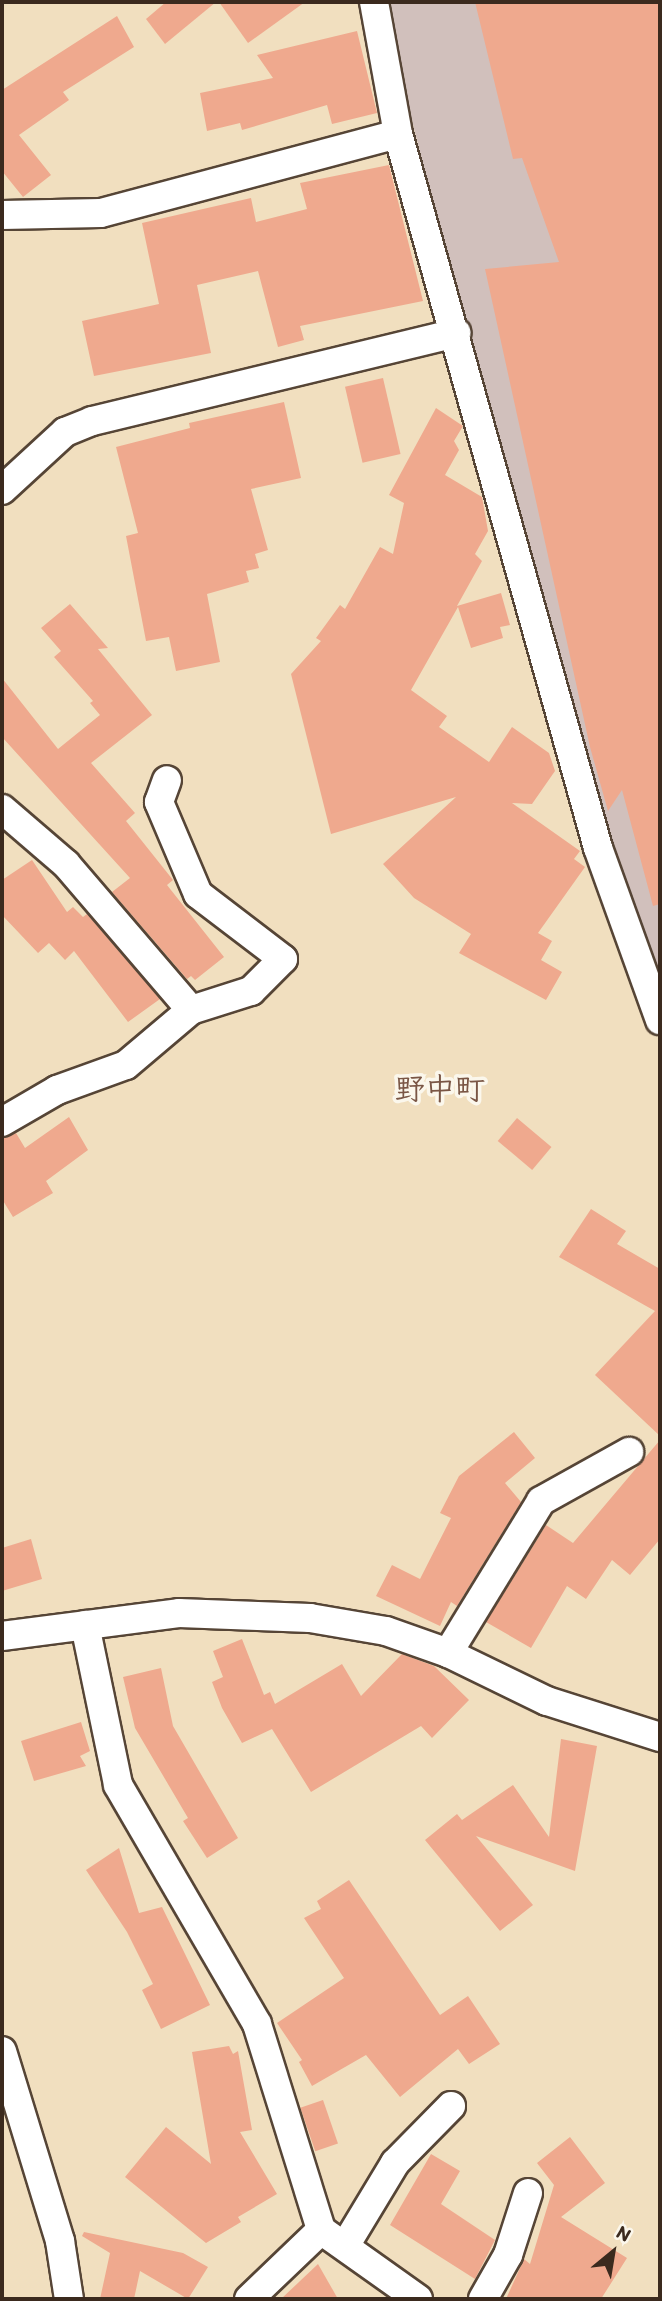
<!DOCTYPE html>
<html>
<head>
<meta charset="utf-8">
<style>
  body { margin:0 }
  #map { position:relative; width:662px; height:2301px; overflow:hidden; background:#f1dfbf; font-family:Itim,"Klee One",sans-serif }
  div>[style] { position:absolute }
  [style*='--x'] { left:calc(var(--x)*1px); top:calc(var(--y)*1px); width:calc(var(--w)*1px); rotate:calc(var(--a)*1deg) }
  .industrial>* { inset:0; background:#d1c0bc }
  .building>* { inset:0; background:#efa98e; transform-origin:0 0 }
  .roads { filter:drop-shadow(2px 0 #564536) drop-shadow(-2px 0 #564536) drop-shadow(0 2px #564536) drop-shadow(0 -2px #564536) }
  .minor>* { height:28px; margin:-14px; padding:0 14px; transform-origin:14px; border-radius:14px; background:#fff }
  span { translate:-50% -50%; white-space:nowrap; text-align:center; line-height:1.15; -webkit-text-stroke:7px #fbf7ec; paint-order:stroke }
  .quarter-label { font-size:30px; color:#7a5645; font-weight:700 }
  .frame { position:absolute; inset:0; border:4px solid #3b2a1e; pointer-events:none }
  .north { position:absolute; left:578px; top:2217px; width:70px; height:70px; -webkit-text-stroke:5px #fbf7ec; paint-order:stroke; rotate:30deg; font-size:19px; font-weight:700; line-height:28px; text-align:center; color:#3b2a1e }
  .north::after { content:''; display:block; margin:auto; width:24px; height:32px; background:#3b2a1e; clip-path:polygon(50% 0,100% 100%,50% 72%,0 100%) }
</style>
</head>
<body>
<div id="map">
  <div class="industrial">
    <div style="clip-path:polygon(382px 2px,660px 2px,660px 1006px,574px 761px)"></div>
  </div>
  <div class="building">
    <div style="clip-path:polygon(166px 2px,216px 2px,165px 44px,146px 19px)"></div>
    <div style="clip-path:polygon(219px 2px,305px 2px,248px 43px)"></div>
    <div style="clip-path:polygon(475px 2px,660px 2px,660px 904px,653px 906px,622px 790px,608px 811px,590px 747px,485px 269px,559px 262px,522px 158px,513px 159px)"></div>
    <div style="clip-path:polygon(117px 16px,134px 47px,63px 92px,69px 100px,19px 135px,51px 175px,23px 197px,2px 171px,2px 90px)"></div>
    <div style="clip-path:polygon(357px 31px,377px 113px,332px 124px,327px 105px,242px 130px,240px 123px,207px 131px,200px 93px,273px 78px,257px 55px)"></div>
    <div style="clip-path:polygon(389px 165px,423px 301px,300px 326px,304px 340px,278px 347px,258px 271px,197px 285px,211px 353px,94px 376px,82px 321px,159px 304px,142px 223px,251px 198px,256px 222px,307px 209px,300px 183px)"></div>
    <div style="left:383px;top:378px;width:78px;height:39px;rotate:77deg"></div>
    <div style="clip-path:polygon(284px 402px,301px 478px,251px 489px,268px 550px,255px 554px,259px 568px,246px 571px,249px 582px,207px 594px,220px 662px,176px 671px,169px 637px,146px 641px,126px 536px,138px 533px,116px 447px,190px 428px,189px 423px)"></div>
    <div style="clip-path:polygon(436px 408px,463px 426px,454px 441px,459px 450px,445px 475px,482px 497px,488px 531px,475px 554px,482px 561px,457px 606px,501px 593px,510px 625px,500px 627px,503px 638px,471px 648px,458px 607px,411px 690px,447px 716px,439px 727px,489px 762px,512px 727px,549px 753px,555px 771px,532px 804px,512px 803px,580px 851px,574px 859px,585px 867px,538px 933px,552px 941px,541px 960px,562px 972px,546px 1000px,459px 953px,471px 934px,414px 898px,383px 864px,456px 797px,331px 834px,291px 674px,321px 641px,316px 638px,340px 605px,345px 609px,380px 547px,393px 554px,404px 503px,389px 495px)"></div>
    <div style="clip-path:polygon(70px 604px,108px 648px,98px 649px,152px 715px,91px 763px,135px 813px,126px 821px,173px 880px,167px 885px,224px 957px,195px 980px,191px 976px,187px 979px,112px 892px,130px 878px,2px 737px,2px 678px,58px 749px,100px 715px,90px 703px,93px 701px,54px 657px,61px 651px,41px 628px)"></div>
    <div style="clip-path:polygon(32px 860px,67px 912px,73px 907px,83px 917px,87px 914px,160px 999px,128px 1022px,74px 951px,65px 960px,49px 943px,38px 953px,2px 915px,2px 880px)"></div>
    <div style="clip-path:polygon(69px 1117px,88px 1150px,46px 1181px,53px 1193px,13px 1217px,2px 1199px,2px 1139px,16px 1133px,25px 1148px)"></div>
    <div style="left:517px;top:1118px;width:45px;height:30px;rotate:40deg"></div>
    <div style="clip-path:polygon(591px 1209px,626px 1231px,617px 1244px,660px 1269px,660px 1436px,595px 1375px,655px 1311px,559px 1257px)"></div>
    <div style="clip-path:polygon(514px 1432px,535px 1458px,505px 1483px,521px 1502px,457px 1606px,451px 1602px,440px 1626px,376px 1596px,392px 1565px,420px 1579px,451px 1518px,440px 1513px,459px 1476px)"></div>
    <div style="clip-path:polygon(660px 1440px,660px 1539px,630px 1575px,612px 1560px,586px 1599px,567px 1586px,531px 1648px,486px 1622px,546px 1525px,573px 1543px)"></div>
    <div style="clip-path:polygon(31px 1539px,42px 1579px,2px 1591px,2px 1548px)"></div>
    <div style="clip-path:polygon(242px 1639px,264px 1695px,270px 1692px,275px 1704px,342px 1664px,361px 1696px,402px 1654px,434px 1666px,469px 1700px,432px 1738px,421px 1726px,311px 1792px,272px 1729px,242px 1743px,222px 1708px,212px 1682px,223px 1677px,213px 1651px)"></div>
    <div style="clip-path:polygon(161px 1668px,173px 1726px,238px 1838px,207px 1858px,183px 1821px,188px 1818px,135px 1728px,123px 1677px)"></div>
    <div style="clip-path:polygon(81px 1722px,90px 1751px,80px 1756px,86px 1766px,34px 1781px,21px 1741px)"></div>
    <div style="clip-path:polygon(561px 1739px,597px 1746px,575px 1871px,476px 1836px,533px 1905px,500px 1931px,425px 1840px,457px 1814px,462px 1820px,513px 1785px,549px 1837px)"></div>
    <div style="clip-path:polygon(119px 1848px,139px 1913px,162px 1907px,210px 2005px,161px 2029px,142px 1990px,153px 1984px,127px 1932px,86px 1870px)"></div>
    <div style="clip-path:polygon(349px 1880px,440px 2015px,468px 1996px,500px 2044px,469px 2064px,458px 2049px,400px 2097px,366px 2055px,312px 2086px,299px 2062px,302px 2060px,277px 2023px,344px 1978px,304px 1918px,321px 1909px,317px 1901px)"></div>
    <div style="clip-path:polygon(229px 2046px,233px 2054px,238px 2051px,252px 2130px,240px 2132px,277px 2194px,238px 2217px,241px 2222px,206px 2243px,125px 2177px,166px 2127px,211px 2164px,192px 2052px)"></div>
    <div style="left:323px;top:2100px;width:46px;height:24px;rotate:71deg"></div>
    <div style="clip-path:polygon(570px 2137px,605px 2183px,561px 2217px,627px 2258px,601px 2299px,506px 2299px,524px 2259px,530px 2264px,554px 2185px,537px 2163px)"></div>
    <div style="clip-path:polygon(431px 2154px,460px 2171px,441px 2204px,495px 2240px,475px 2279px,390px 2225px)"></div>
    <div style="clip-path:polygon(84px 2232px,183px 2253px,208px 2267px,188px 2299px,140px 2271px,134px 2299px,100px 2299px,110px 2253px,82px 2236px)"></div>
    <div style="clip-path:polygon(318px 2264px,338px 2299px,281px 2299px)"></div>
  </div>
  <div class="roads">
    <div class="minor">
      <div style="--x:374;--y:2;--w:134;--a:79.7"></div>
      <div style="--x:398;--y:134;--w:741;--a:74.35"></div>
      <div style="--x:598;--y:848;--w:183;--a:70.2"></div>
      <div style="--x:2;--y:215;--w:99;--a:-1.2"></div>
      <div style="--x:101;--y:213;--w:307;--a:-14.9"></div>
      <div style="--x:2;--y:490;--w:86;--a:-42.6"></div>
      <div style="--x:65;--y:432;--w:29;--a:-22"></div>
      <div style="--x:92;--y:421;--w:375;--a:-13.6"></div>
      <div style="--x:2;--y:809;--w:84;--a:40.7"></div>
      <div style="--x:66;--y:864;--w:192;--a:49.4"></div>
      <div style="--x:191;--y:1010;--w:63;--a:-17.6"></div>
      <div style="--x:251;--y:991;--w:45;--a:-45"></div>
      <div style="--x:283;--y:959;--w:107;--a:-142.6"></div>
      <div style="--x:198;--y:894;--w:100;--a:-113"></div>
      <div style="--x:159;--y:802;--w:23;--a:-70"></div>
      <div style="--x:2;--y:1122;--w:64;--a:-30.2"></div>
      <div style="--x:57;--y:1090;--w:73;--a:-19.9"></div>
      <div style="--x:126;--y:1065;--w:85;--a:-40.2"></div>
      <div style="--x:85;--y:1625;--w:163;--a:78.3"></div>
      <div style="--x:118;--y:1785;--w:276;--a:59.8"></div>
      <div style="--x:257;--y:2024;--w:216;--a:72.7"></div>
      <div style="--x:321;--y:2230;--w:119;--a:35.4"></div>
      <div style="--x:2;--y:1636;--w:178;--a:-7.4"></div>
      <div style="--x:179;--y:1613;--w:131;--a:2.2"></div>
      <div style="--x:310;--y:1618;--w:77;--a:9.7"></div>
      <div style="--x:386;--y:1631;--w:66;--a:19.5"></div>
      <div style="--x:448;--y:1653;--w:110;--a:25.9"></div>
      <div style="--x:547;--y:1701;--w:119;--a:17.7"></div>
      <div style="--x:448;--y:1653;--w:178;--a:-58.5"></div>
      <div style="--x:541;--y:1501;--w:101;--a:-29.1"></div>
      <div style="--x:2;--y:2051;--w:199;--a:73"></div>
      <div style="--x:60;--y:2241;--w:59;--a:81.2"></div>
      <div style="--x:345;--y:2246;--w:97;--a:-58.9"></div>
      <div style="--x:395;--y:2163;--w:80;--a:-45.5"></div>
      <div style="--x:249;--y:2299;--w:100;--a:-43.8"></div>
      <div style="--x:483;--y:2299;--w:51;--a:-60.4"></div>
      <div style="--x:508;--y:2255;--w:65;--a:-72.1"></div>
    </div>
  </div>
  <div class="quarter-label">
    <span style="left:440px;top:1089px">野中町</span>
  </div>
  <div class="frame"></div>
  <div class="north">N</div>
</div>
</body>
</html>
